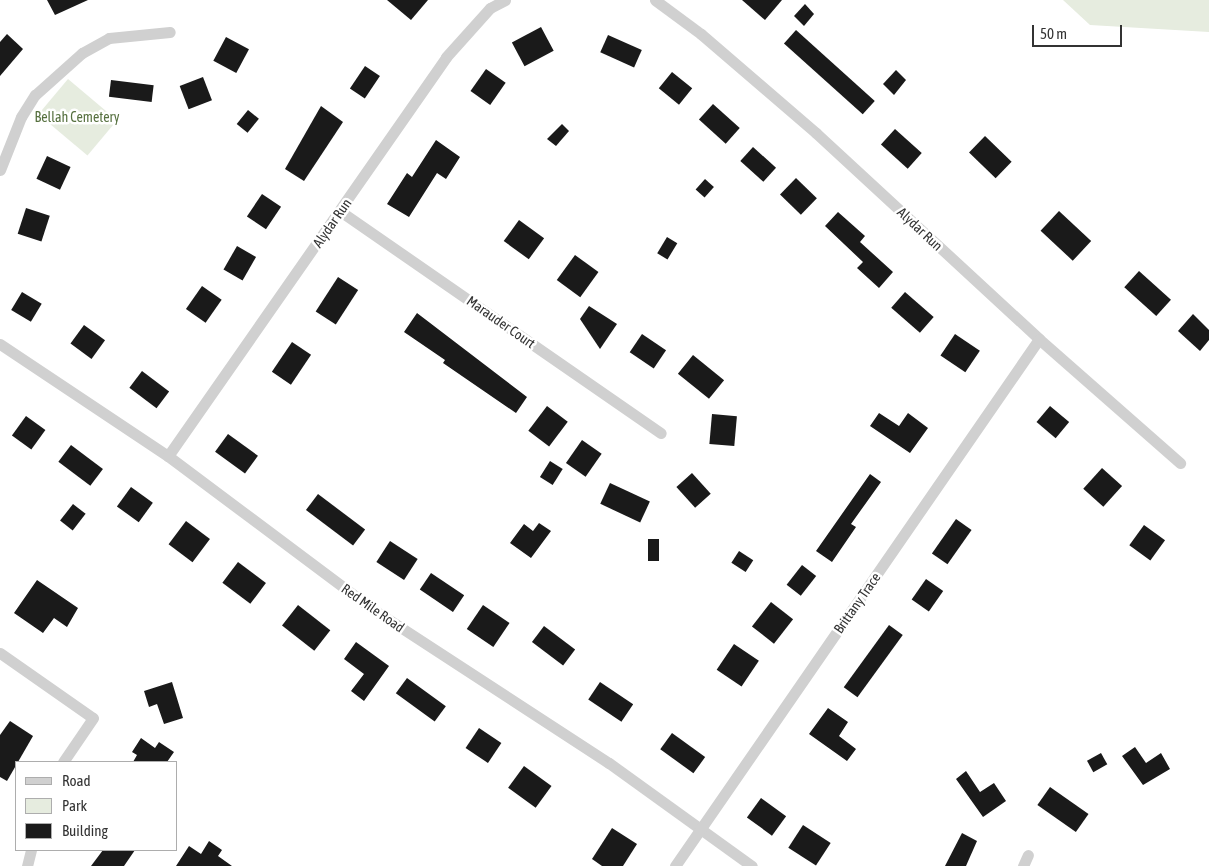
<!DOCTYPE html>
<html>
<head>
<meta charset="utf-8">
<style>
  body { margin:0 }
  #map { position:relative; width:1209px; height:866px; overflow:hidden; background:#fff; font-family:"Asap Condensed",sans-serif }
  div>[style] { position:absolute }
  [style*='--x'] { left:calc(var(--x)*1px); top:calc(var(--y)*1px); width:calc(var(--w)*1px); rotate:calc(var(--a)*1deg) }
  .green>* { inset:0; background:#e6ecdf; transform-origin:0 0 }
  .building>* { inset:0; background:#1a1a1a; transform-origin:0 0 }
  .minor>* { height:11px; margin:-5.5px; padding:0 5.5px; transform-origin:5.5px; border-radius:5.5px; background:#d0d0d0 }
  span { translate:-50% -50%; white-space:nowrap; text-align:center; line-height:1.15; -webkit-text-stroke:5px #fff; paint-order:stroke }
  .park-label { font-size:14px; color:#56703f }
  .street-label { font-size:14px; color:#333 }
  .legend { position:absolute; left:15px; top:761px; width:162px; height:90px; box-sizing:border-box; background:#fff; border:1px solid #adadad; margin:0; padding:6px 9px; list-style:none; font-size:15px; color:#333 }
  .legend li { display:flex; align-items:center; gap:10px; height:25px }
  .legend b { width:25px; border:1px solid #adadad }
  .scale { position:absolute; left:1032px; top:25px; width:90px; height:22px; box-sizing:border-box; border:2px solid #333; border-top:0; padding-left:6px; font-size:15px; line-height:18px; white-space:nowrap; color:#333; -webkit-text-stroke:4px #fff; paint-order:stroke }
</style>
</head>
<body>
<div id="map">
  <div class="green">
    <div style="clip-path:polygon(1063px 0,1209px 0,1209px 32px,1090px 25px)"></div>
    <div style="left:68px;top:79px;width:64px;height:46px;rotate:40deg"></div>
  </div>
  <div class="building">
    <div style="clip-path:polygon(47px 0,88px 0,55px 15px)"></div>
    <div style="clip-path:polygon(387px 0,428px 0,411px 20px)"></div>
    <div style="clip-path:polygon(742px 0,782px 0,765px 20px)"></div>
    <div style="clip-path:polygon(805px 4px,814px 14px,804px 26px,794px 16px)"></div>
    <div style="left:541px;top:27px;width:27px;height:33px;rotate:62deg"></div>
    <div style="left:796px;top:30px;width:106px;height:18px;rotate:42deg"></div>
    <div style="clip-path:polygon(7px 34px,23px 49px,0 76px,0 42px)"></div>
    <div style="left:608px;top:35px;width:37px;height:19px;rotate:24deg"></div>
    <div style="left:226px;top:37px;width:26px;height:27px;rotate:28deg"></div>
    <div style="left:365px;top:66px;width:18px;height:27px;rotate:34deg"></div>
    <div style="left:486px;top:69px;width:24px;height:27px;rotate:35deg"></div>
    <div style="clip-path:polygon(896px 70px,906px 80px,894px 95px,883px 84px)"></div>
    <div style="left:672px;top:72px;width:26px;height:21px;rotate:39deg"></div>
    <div style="left:203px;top:77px;width:25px;height:25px;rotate:69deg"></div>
    <div style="left:111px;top:80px;width:43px;height:17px;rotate:7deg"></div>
    <div style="left:713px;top:104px;width:36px;height:21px;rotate:42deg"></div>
    <div style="clip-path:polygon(321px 106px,343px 122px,304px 181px,285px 169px)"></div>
    <div style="left:248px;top:110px;width:14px;height:18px;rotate:39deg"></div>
    <div style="clip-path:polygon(562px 124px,569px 131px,556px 146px,547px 139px)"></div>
    <div style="left:895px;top:129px;width:36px;height:21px;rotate:42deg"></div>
    <div style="left:985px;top:136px;width:37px;height:23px;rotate:44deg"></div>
    <div style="clip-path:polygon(436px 140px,460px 157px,446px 179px,437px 173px,409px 217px,387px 204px,407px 173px,412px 177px)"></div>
    <div style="left:753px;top:147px;width:31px;height:19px;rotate:42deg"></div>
    <div style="left:47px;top:156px;width:26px;height:25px;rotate:25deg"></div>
    <div style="left:796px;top:178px;width:29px;height:23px;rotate:44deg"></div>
    <div style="left:705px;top:179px;width:12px;height:14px;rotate:42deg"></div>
    <div style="left:262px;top:194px;width:23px;height:27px;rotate:34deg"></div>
    <div style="left:26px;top:208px;width:25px;height:27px;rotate:18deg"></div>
    <div style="left:1059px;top:211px;width:44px;height:27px;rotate:43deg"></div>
    <div style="clip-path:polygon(838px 212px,865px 236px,860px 242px,893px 272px,879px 288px,857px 268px,863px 262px,825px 226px)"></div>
    <div style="left:519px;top:220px;width:31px;height:26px;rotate:36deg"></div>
    <div style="left:667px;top:237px;width:12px;height:19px;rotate:31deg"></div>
    <div style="left:237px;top:246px;width:22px;height:27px;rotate:30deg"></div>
    <div style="left:575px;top:255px;width:29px;height:31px;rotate:36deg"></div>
    <div style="left:1139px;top:271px;width:43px;height:22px;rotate:42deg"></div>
    <div style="left:338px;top:277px;width:24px;height:41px;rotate:33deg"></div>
    <div style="left:202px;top:286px;width:24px;height:28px;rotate:35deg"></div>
    <div style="left:22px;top:292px;width:23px;height:21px;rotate:31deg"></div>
    <div style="left:905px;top:292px;width:38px;height:21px;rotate:41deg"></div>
    <div style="clip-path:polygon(589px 306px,617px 324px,600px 349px,580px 319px)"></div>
    <div style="clip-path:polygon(417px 313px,527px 397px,516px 413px,443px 363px,445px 360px,404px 332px)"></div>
    <div style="clip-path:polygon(1193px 314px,1209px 330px,1209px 340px,1200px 351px,1178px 331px)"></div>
    <div style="left:84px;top:325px;width:26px;height:23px;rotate:36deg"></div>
    <div style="left:642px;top:334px;width:29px;height:22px;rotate:34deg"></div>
    <div style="left:955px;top:334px;width:30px;height:26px;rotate:34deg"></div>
    <div style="left:292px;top:342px;width:23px;height:36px;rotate:34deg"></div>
    <div style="left:693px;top:355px;width:40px;height:24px;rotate:39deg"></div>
    <div style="left:142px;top:371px;width:34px;height:21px;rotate:37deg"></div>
    <div style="left:547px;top:406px;width:26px;height:31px;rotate:37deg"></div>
    <div style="left:1050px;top:406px;width:25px;height:21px;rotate:40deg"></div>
    <div style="clip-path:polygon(879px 413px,899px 426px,908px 413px,928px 428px,910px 453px,870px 426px)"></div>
    <div style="left:712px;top:414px;width:25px;height:30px;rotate:5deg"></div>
    <div style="left:26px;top:416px;width:24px;height:24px;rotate:36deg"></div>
    <div style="left:228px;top:434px;width:37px;height:22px;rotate:36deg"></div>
    <div style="left:582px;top:440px;width:24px;height:28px;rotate:35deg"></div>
    <div style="left:71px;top:445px;width:40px;height:21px;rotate:37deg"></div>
    <div style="left:550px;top:461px;width:15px;height:19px;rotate:32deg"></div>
    <div style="left:1102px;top:468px;width:27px;height:28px;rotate:42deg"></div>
    <div style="left:692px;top:473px;width:28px;height:21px;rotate:48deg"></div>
    <div style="clip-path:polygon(870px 474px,881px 482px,851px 524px,856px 527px,832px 562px,816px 551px)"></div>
    <div style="left:610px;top:483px;width:44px;height:23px;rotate:25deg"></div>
    <div style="left:131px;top:487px;width:27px;height:24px;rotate:36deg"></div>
    <div style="left:318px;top:494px;width:59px;height:20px;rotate:37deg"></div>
    <div style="left:73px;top:504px;width:16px;height:21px;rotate:38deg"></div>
    <div style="left:956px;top:519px;width:19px;height:42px;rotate:35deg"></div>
    <div style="left:186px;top:521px;width:30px;height:29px;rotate:37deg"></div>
    <div style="clip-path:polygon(539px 523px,551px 531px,531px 558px,510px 543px,524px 524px,533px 531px)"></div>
    <div style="left:1144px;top:525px;width:26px;height:25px;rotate:36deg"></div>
    <div style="left:648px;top:539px;width:11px;height:22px"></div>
    <div style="left:390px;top:541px;width:33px;height:25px;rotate:33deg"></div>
    <div style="left:739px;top:551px;width:17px;height:14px;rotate:33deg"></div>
    <div style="left:238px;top:562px;width:35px;height:26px;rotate:37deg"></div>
    <div style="left:802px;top:565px;width:18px;height:25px;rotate:38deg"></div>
    <div style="left:431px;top:573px;width:40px;height:20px;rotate:34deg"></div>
    <div style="left:926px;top:579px;width:21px;height:25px;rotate:35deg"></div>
    <div style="clip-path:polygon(37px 580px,78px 608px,67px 627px,54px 618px,43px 633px,14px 613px)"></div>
    <div style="left:771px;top:602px;width:28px;height:31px;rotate:38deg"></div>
    <div style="left:298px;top:605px;width:41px;height:26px;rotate:38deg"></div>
    <div style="left:483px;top:605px;width:32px;height:29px;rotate:34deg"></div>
    <div style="left:889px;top:625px;width:17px;height:77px;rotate:36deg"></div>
    <div style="left:544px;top:626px;width:39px;height:20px;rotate:37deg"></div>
    <div style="clip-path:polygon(356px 642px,389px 666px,364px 701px,351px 691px,364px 674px,344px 659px)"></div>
    <div style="left:734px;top:644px;width:30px;height:31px;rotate:34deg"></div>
    <div style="left:407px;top:678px;width:48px;height:19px;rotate:36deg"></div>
    <div style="clip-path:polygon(172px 682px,183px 718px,164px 724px,157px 704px,149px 707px,144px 691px)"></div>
    <div style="left:600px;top:682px;width:40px;height:21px;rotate:34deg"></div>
    <div style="clip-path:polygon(828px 708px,848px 722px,839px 736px,856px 749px,847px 761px,809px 734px)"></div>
    <div style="clip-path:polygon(10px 721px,33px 736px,7px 781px,0 777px,0 735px)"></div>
    <div style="left:479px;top:728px;width:27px;height:24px;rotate:34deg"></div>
    <div style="left:672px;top:733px;width:41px;height:20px;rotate:36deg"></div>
    <div style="clip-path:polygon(141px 738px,155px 748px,159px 742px,174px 752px,167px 762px,133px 762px,137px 755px,132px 752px)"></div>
    <div style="clip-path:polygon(1135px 747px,1146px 763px,1161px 753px,1170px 769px,1143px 785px,1122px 756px)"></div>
    <div style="left:1101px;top:753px;width:13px;height:16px;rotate:61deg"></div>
    <div style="left:524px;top:766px;width:34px;height:27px;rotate:36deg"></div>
    <div style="clip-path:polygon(966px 771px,980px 792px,994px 783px,1006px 801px,983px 817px,956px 779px)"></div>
    <div style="left:1050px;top:787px;width:47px;height:22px;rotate:35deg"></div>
    <div style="left:761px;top:798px;width:31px;height:24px;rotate:36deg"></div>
    <div style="left:803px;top:825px;width:33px;height:27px;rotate:33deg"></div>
    <div style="clip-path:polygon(612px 828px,637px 844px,623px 866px,602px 866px,592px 859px)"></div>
    <div style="clip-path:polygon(962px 833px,977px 841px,966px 866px,945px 866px)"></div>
    <div style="clip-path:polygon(209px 841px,222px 850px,218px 856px,232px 866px,176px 866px,189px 846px,201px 854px)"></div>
    <div style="clip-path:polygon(103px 850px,135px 850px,124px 866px,91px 866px)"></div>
  </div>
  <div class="minor">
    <div style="--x:655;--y:0;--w:57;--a:36.5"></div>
    <div style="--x:701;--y:34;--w:152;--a:40.7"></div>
    <div style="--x:816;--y:133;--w:304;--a:42.7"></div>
    <div style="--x:1039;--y:339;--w:188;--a:41.3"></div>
    <div style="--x:0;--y:170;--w:57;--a:-68.4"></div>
    <div style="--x:21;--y:117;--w:26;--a:-58"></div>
    <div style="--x:35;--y:95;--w:63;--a:-41.8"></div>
    <div style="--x:82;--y:53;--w:31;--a:-29"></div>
    <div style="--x:109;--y:38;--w:61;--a:-5.6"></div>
    <div style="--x:340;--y:211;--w:390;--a:34.7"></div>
    <div style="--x:0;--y:344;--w:202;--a:33.7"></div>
    <div style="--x:168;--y:456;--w:254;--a:36.8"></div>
    <div style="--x:371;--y:608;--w:284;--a:33.1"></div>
    <div style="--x:609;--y:763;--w:176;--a:35.8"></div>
    <div style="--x:168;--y:456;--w:486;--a:-55.1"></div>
    <div style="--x:446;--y:57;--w:66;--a:-48.1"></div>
    <div style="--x:490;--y:8;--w:17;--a:-28"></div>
    <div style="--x:0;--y:653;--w:113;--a:35"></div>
    <div style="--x:93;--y:718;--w:53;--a:124.3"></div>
    <div style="--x:27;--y:866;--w:16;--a:-76"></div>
    <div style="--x:675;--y:866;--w:640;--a:-55.37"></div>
    <div style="--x:1023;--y:866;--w:12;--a:-66"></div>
  </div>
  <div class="park-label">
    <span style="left:77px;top:117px">Bellah Cemetery</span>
  </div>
  <div class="street-label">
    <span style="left:332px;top:223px;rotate:-55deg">Alydar Run</span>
    <span style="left:920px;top:229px;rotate:43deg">Alydar Run</span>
    <span style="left:501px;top:322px;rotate:35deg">Marauder Court</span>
    <span style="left:857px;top:603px;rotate:-55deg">Brittany Trace</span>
    <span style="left:373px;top:608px;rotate:35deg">Red Mile Road</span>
  </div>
  <ul class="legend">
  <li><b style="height:6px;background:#d0d0d0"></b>Road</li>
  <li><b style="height:14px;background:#e6ecdf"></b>Park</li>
  <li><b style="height:14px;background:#1a1a1a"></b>Building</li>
  </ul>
  <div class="scale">50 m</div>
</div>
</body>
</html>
